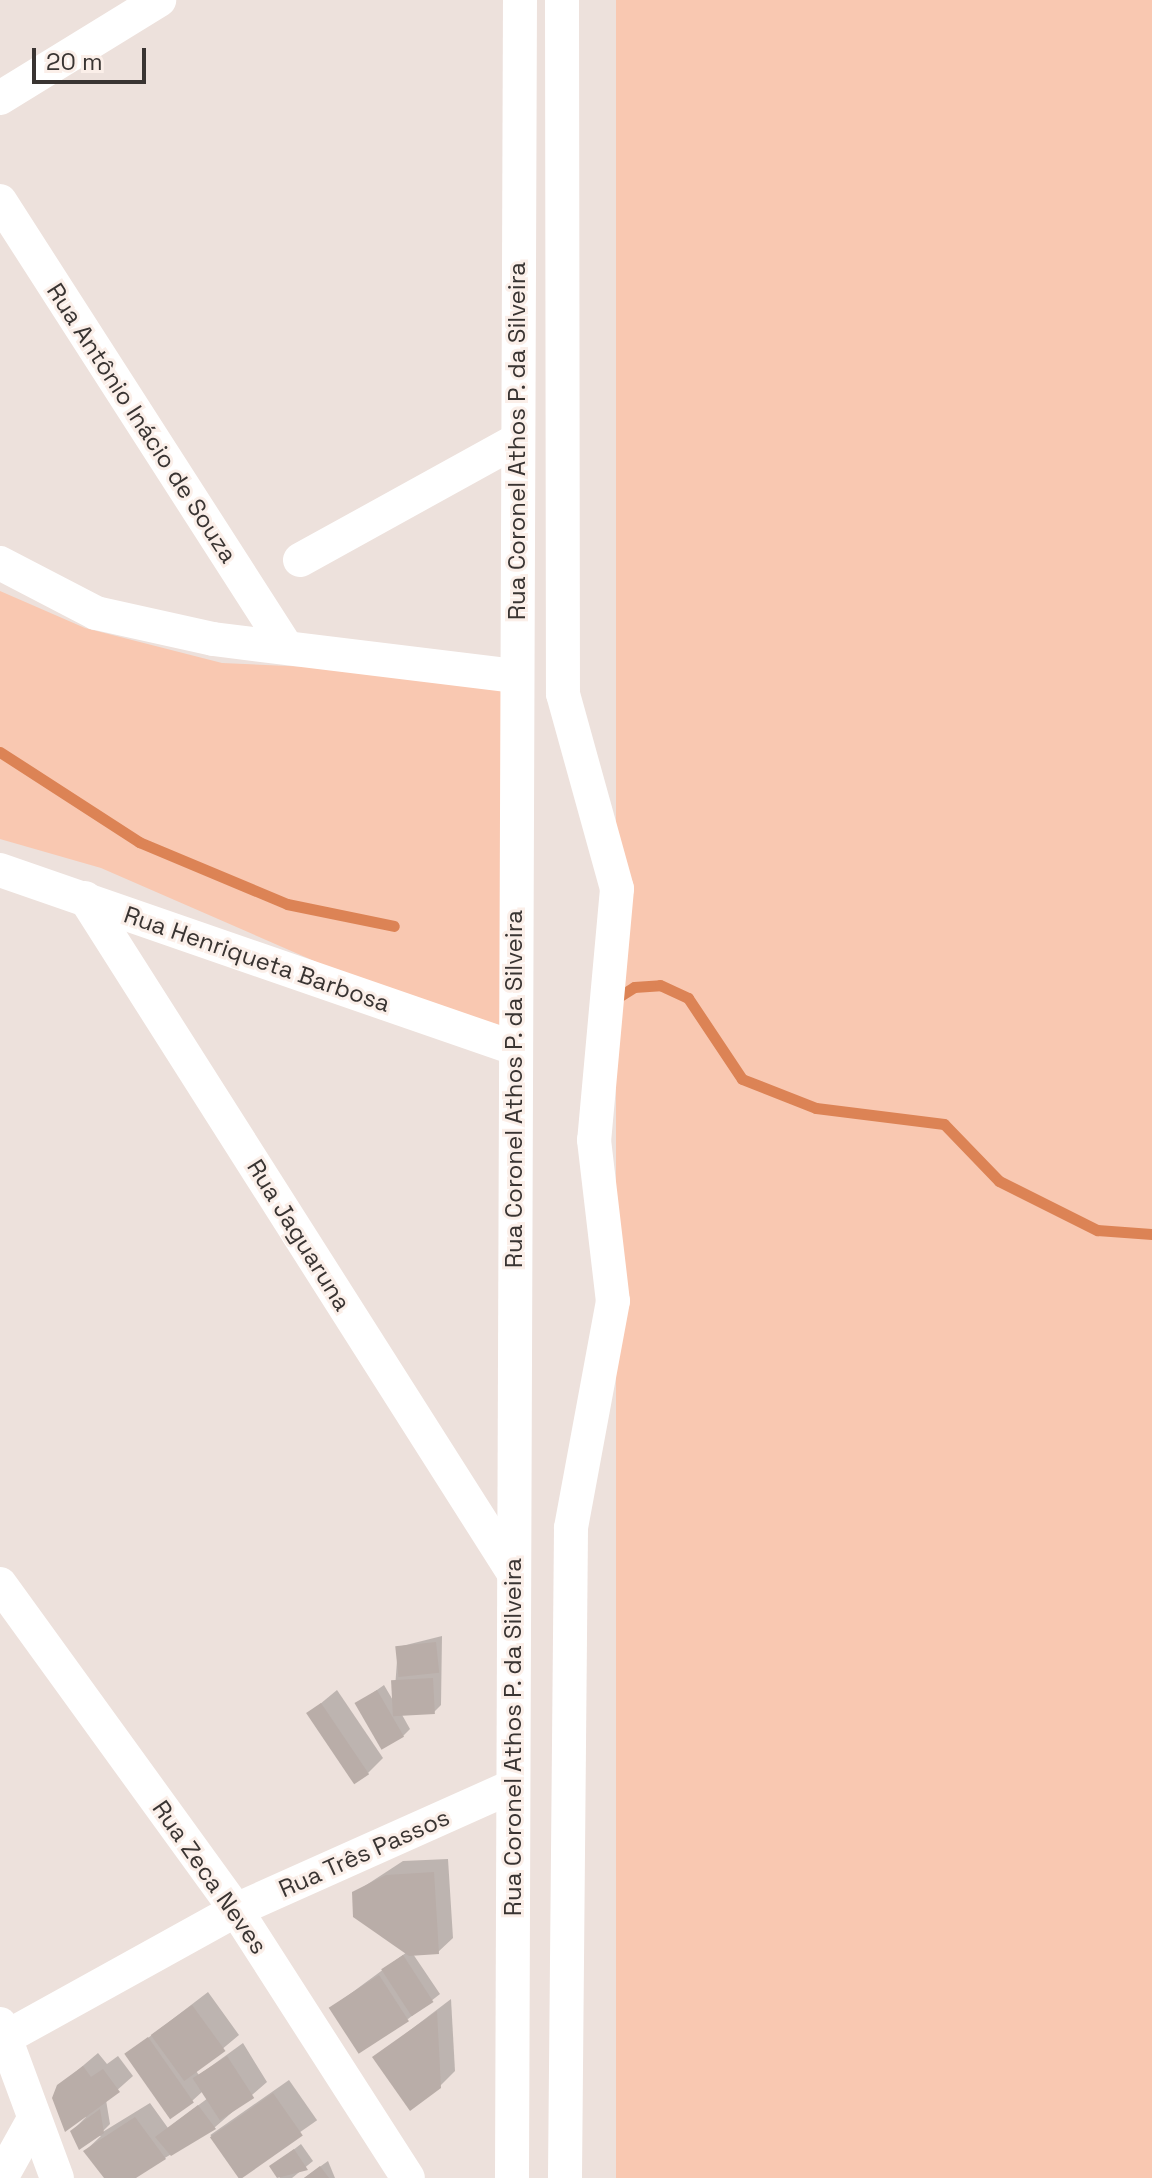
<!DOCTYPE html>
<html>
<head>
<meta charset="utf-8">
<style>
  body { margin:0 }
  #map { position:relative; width:1152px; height:2178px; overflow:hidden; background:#ede1dc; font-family:"Space Grotesk",sans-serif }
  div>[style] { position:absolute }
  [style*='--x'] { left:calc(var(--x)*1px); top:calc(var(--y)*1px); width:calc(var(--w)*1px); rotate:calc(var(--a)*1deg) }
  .green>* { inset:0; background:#f9c8b1; transform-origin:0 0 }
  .shadow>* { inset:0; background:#0003; transform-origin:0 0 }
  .stream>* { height:11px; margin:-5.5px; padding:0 5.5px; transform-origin:5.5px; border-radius:5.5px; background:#dc8355 }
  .building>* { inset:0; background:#b9ada8; transform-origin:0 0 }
  .minor>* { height:34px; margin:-17px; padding:0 17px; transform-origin:17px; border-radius:17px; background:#fff }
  span { translate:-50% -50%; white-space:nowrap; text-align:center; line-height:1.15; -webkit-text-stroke:6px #fbefe9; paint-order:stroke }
  .street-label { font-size:24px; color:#393432 }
  .scale { position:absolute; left:32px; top:48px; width:114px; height:36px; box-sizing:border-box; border:4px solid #393432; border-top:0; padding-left:10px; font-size:24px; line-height:28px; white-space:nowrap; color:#393432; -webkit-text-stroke:6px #fbefe9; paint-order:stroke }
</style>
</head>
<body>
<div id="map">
  <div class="green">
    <div style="left:616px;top:0;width:536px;height:2178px"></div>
    <div style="clip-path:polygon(0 591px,85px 628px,222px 663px,515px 676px,514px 1048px,101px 868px,0 839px)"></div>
  </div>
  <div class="shadow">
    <div style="clip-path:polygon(442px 1636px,441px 1705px,434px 1712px,401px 1713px,410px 1729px,403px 1736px,357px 1704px,384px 1685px,394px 1702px,398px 1647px)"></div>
    <div style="clip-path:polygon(337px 1690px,383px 1758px,368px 1773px,308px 1714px)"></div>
    <div style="clip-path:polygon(448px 1859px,453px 1938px,438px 1952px,413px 1954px,440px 1994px,408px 2019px,331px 2008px,407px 1952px,354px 1893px,403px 1861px)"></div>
    <div style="clip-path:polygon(208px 1992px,239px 2035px,196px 2071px,199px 2075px,243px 2043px,267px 2082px,214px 2128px,132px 2178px,106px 2178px,85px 2151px,101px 2136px,72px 2131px,86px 2117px,59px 2086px,98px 2053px,107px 2064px,118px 2056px,133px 2076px,106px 2100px,110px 2124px,101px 2133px,150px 2103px,168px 2128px,208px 2098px,203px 2091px,192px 2101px,127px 2054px)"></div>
    <div style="clip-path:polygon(451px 1999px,455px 2071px,440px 2086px,375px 2057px)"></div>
    <div style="left:289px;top:2080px;width:49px;height:96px;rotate:55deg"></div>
    <div style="clip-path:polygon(301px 2144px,313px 2161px,292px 2178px,280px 2178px,272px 2166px)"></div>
    <div style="clip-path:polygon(328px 2161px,335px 2178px,304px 2178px)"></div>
  </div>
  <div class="stream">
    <div style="--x:0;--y:752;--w:166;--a:32.9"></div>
    <div style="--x:139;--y:842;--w:160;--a:22.7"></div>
    <div style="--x:287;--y:904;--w:109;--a:11.6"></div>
    <div style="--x:615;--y:999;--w:22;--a:-32"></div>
    <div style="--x:634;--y:987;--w:26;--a:-4"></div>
    <div style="--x:660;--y:985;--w:31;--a:25"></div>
    <div style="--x:688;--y:998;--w:97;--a:56.3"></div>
    <div style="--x:742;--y:1079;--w:79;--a:21.4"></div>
    <div style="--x:816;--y:1108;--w:129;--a:7.1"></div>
    <div style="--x:944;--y:1124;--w:79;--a:46"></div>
    <div style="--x:999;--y:1181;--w:110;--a:26.6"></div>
    <div style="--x:1097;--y:1230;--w:55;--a:4.2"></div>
  </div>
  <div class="building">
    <div style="left:436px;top:1642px;width:31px;height:41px;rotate:84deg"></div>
    <div style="left:433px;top:1678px;width:36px;height:42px;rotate:87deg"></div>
    <div style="left:377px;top:1690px;width:54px;height:26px;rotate:60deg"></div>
    <div style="left:321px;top:1703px;width:86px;height:18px;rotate:56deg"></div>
    <div style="clip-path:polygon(434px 1872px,439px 1954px,409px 1956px,353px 1917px,352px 1892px,386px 1875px)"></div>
    <div style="left:403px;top:1955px;width:56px;height:26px;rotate:57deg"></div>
    <div style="left:379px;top:1975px;width:55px;height:60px;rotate:57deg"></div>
    <div style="left:192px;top:2005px;width:57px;height:51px;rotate:54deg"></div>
    <div style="clip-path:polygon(437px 2011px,441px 2088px,410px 2111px,372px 2057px)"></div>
    <div style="left:148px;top:2037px;width:80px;height:29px;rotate:55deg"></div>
    <div style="left:227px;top:2056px;width:50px;height:41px;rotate:57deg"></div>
    <div style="clip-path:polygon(83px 2066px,91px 2077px,103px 2069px,120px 2092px,65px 2132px,52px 2098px,57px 2085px)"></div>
    <div style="left:273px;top:2093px;width:52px;height:77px;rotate:55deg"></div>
    <div style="clip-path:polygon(198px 2105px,216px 2129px,171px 2156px,155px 2137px)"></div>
    <div style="clip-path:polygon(100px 2109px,104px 2133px,79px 2150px,70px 2131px)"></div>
    <div style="clip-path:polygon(135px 2117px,166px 2159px,136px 2178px,104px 2178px,83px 2151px)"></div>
    <div style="clip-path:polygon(294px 2149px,308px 2170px,277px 2178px,269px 2166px)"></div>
    <div style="clip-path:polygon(320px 2166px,329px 2178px,304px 2178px)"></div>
  </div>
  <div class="minor">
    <div style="--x:562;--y:0;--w:694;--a:89.92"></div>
    <div style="--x:563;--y:694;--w:202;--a:74.5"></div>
    <div style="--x:617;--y:889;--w:252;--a:95.2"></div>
    <div style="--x:594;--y:1140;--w:162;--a:83.3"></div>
    <div style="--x:613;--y:1301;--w:231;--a:100.5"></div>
    <div style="--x:571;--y:1528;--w:650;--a:90.53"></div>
    <div style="--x:0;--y:98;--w:187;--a:-31.6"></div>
    <div style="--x:0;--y:201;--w:528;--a:57.3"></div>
    <div style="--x:300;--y:560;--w:248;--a:-28.9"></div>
    <div style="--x:0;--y:563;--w:108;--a:27.5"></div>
    <div style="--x:96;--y:613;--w:120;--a:12.5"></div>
    <div style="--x:213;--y:639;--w:304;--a:7"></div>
    <div style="--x:0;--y:870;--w:544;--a:19.1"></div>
    <div style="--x:85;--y:898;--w:798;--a:57.58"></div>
    <div style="--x:0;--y:1584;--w:402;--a:54.1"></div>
    <div style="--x:236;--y:1910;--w:318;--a:57.3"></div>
    <div style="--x:0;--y:2024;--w:164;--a:69.7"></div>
    <div style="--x:5;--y:2038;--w:264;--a:-29"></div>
    <div style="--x:236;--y:1910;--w:303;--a:-24.1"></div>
    <div style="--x:1;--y:2178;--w:68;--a:-60.8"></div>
    <div style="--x:512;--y:2178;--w:2178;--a:-89.79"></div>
  </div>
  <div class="street-label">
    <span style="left:142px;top:423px;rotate:57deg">Rua Antônio Inácio de Souza</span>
    <span style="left:517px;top:441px;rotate:-90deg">Rua Coronel Athos P. da Silveira</span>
    <span style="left:257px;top:959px;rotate:19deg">Rua Henriqueta Barbosa</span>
    <span style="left:514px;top:1089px;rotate:-90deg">Rua Coronel Athos P. da Silveira</span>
    <span style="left:299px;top:1235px;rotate:58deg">Rua Jaguaruna</span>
    <span style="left:513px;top:1737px;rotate:-90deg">Rua Coronel Athos P. da Silveira</span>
    <span style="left:364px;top:1853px;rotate:-24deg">Rua Três Passos</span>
    <span style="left:210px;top:1877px;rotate:55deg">Rua Zeca Neves</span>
  </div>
  <div class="scale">20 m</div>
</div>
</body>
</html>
